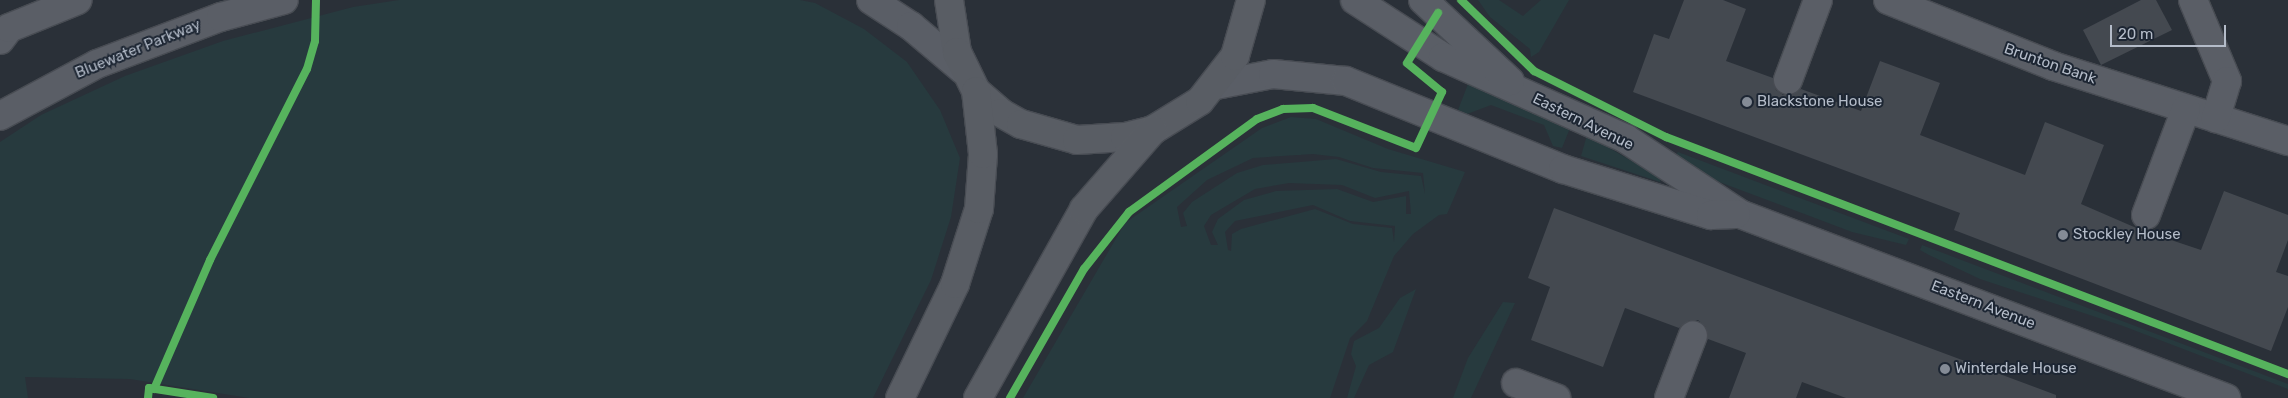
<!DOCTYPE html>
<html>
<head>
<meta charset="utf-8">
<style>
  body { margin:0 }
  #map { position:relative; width:2288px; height:398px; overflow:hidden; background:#2a3038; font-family:Rubik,sans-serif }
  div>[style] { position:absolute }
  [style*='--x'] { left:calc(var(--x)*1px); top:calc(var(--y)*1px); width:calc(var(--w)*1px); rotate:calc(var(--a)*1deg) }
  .green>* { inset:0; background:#273a3e }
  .building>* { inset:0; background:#444950 }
  .roads { filter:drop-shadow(1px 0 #484c53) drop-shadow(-1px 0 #484c53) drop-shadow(0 1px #484c53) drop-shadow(0 -1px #484c53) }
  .minor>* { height:28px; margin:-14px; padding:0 14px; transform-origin:14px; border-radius:14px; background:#5a5e66 }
  .tertiary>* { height:28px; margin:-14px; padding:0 14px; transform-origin:14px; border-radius:14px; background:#5a5e66 }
  .secondary>* { height:28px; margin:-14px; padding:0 14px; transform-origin:14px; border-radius:14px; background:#595d64 }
  .cycleway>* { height:8px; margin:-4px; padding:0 4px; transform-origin:4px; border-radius:4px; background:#56b35d }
  .dots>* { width:14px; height:14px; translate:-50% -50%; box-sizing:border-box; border:2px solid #1d2633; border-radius:50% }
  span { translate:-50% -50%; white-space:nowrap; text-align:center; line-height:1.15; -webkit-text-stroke:4px #1d2633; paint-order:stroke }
  .street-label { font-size:15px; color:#b4bcc9 }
  .poi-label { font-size:15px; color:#b4bcc9 }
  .left { translate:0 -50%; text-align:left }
  .scale { position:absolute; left:2110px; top:25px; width:116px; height:22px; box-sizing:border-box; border:2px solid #b4bcc9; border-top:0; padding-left:6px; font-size:15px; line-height:18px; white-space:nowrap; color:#b4bcc9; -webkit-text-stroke:4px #1d2633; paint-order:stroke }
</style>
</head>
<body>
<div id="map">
  <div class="green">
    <div style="clip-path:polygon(399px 0,800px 0,815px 3px,864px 29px,907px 62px,940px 110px,960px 158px,951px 217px,931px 280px,873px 398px,249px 398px,130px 379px,25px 377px,28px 398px,0 398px,0 142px,41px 115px,125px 76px,223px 41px,353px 7px)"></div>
    <div style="clip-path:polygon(1478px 0,1499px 0,1523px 16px,1541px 0,1569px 0,1539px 52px,1531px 57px,1530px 49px,1490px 17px)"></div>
    <div style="clip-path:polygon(1468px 84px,1570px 128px,1562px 148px,1553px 146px,1544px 125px,1528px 119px,1491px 105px,1467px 114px,1458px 110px)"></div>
    <div style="clip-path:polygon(evenodd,1291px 117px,1316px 119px,1388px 149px,1465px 172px,1447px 214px,1439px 215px,1413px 234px,1394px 256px,1367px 321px,1350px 338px,1330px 398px,1023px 398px,1125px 223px,1262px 128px,1291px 117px,1313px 154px,1339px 157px,1373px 168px,1423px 173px,1425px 194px,1421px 176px,1381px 172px,1336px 159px,1263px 165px,1237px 173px,1192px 202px,1183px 213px,1187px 226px,1181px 227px,1177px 207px,1207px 180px,1253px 158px,1313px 154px,1291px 117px,1289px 183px,1342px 185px,1375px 198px,1409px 191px,1411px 214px,1406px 214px,1406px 196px,1373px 202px,1337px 189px,1276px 191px,1244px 200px,1218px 219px,1212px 232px,1218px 245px,1211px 245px,1204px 226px,1211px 215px,1255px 189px,1289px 183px,1291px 117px,1313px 205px,1350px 221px,1395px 226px,1394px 242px,1392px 228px,1353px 224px,1315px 209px,1241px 229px,1232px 234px,1231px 251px,1228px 250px,1225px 232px,1235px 221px,1313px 205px)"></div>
    <div style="clip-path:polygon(1587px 135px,1661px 178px,1660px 182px,1581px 156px)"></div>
    <div style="clip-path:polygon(1678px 152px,1909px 239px,1906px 245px,1852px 232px,1714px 180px,1675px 156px)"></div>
    <div style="clip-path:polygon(1922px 245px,2288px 384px,2288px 389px,2123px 326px,1980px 279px,1929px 255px,1920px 250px)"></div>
    <div style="clip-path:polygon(1416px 289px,1393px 352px,1369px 365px,1354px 398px,1347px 398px,1356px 366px,1351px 354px,1354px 341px,1379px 328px,1400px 298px)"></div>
    <div style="clip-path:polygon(1503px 302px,1515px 303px,1471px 398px,1453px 398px,1468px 358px)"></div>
  </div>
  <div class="building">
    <div style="clip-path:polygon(1684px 0,1723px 0,1746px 9px,1726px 61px,1773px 78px,1776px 90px,1783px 95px,1791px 95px,1801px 89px,1861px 111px,1880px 61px,1940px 83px,1920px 135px,2025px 175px,2045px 122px,2104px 145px,2081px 204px,2141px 230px,2201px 250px,2224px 191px,2288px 215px,2288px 240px,2276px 272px,2288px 276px,2288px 307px,2271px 351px,1954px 230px,1960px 213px,1633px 92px,1654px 34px,1669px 39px)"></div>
    <div style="clip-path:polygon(2141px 0,2156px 0,2172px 30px,2101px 65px,2083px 30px)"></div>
    <div style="clip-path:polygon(1554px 208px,2056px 395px,2056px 398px,1846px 398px,1802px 382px,1796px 398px,1729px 398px,1746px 353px,1708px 339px,1705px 326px,1698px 320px,1690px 320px,1679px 328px,1625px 308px,1603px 367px,1531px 340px,1550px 287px,1528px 278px)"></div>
  </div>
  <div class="roads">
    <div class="minor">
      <div style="--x:1355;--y:0;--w:105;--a:32.9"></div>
      <div style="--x:1443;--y:57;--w:201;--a:24.1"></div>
      <div style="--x:1626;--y:139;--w:136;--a:33.3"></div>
      <div style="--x:1740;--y:214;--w:520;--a:20.74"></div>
      <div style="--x:1423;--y:0;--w:119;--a:43"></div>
      <div style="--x:1888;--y:0;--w:178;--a:21.8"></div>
      <div style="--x:2053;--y:66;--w:247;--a:17.7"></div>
      <div style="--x:2193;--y:0;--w:88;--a:67.2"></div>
      <div style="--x:2227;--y:81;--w:39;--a:107"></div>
      <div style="--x:1788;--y:80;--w:85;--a:-69.4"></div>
      <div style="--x:1216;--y:85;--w:58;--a:-10.9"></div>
      <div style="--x:1273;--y:74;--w:73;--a:5.5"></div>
      <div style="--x:1346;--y:81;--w:234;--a:22.1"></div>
      <div style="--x:1563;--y:169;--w:155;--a:17.3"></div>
      <div style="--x:1711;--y:215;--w:25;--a:-2"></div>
      <div style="--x:2146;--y:215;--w:113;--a:-69.3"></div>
      <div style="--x:1516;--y:383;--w:43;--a:20.6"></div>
      <div style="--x:1669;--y:398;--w:67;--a:-69.1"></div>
    </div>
    <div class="tertiary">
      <div style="--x:871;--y:0;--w:48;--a:33"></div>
      <div style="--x:911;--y:26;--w:68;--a:40.2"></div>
      <div style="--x:0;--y:40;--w:15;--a:-53"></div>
      <div style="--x:9;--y:28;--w:74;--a:-22.1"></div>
      <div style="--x:0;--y:116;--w:110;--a:-28.2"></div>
      <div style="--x:97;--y:64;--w:133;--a:-20.8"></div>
      <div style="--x:221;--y:17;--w:65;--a:-15.1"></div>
    </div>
    <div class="secondary">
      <div style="--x:949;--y:0;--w:53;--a:81.3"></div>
      <div style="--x:957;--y:52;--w:43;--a:64"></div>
      <div style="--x:976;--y:91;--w:33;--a:41"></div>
      <div style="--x:1001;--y:113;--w:23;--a:29"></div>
      <div style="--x:1021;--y:124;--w:58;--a:15.9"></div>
      <div style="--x:1077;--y:140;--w:48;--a:-3.6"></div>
      <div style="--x:1125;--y:137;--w:29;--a:-14"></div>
      <div style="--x:1153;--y:130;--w:55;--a:-31.7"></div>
      <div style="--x:1200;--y:101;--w:57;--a:-52.1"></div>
      <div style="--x:1235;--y:56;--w:58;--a:-74.1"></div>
      <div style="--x:900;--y:398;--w:127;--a:-64.2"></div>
      <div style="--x:955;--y:284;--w:79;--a:-72.3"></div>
      <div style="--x:979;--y:209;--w:55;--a:-85.8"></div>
      <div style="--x:983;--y:154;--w:63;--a:-96.3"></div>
      <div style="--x:978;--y:398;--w:217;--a:-60.7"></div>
      <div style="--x:1084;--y:209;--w:105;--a:-48.9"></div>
    </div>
  </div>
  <div class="cycleway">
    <div style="--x:1461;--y:0;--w:102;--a:44.2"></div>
    <div style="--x:1534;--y:71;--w:148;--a:26.6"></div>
    <div style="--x:1666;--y:137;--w:666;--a:20.86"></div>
    <div style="--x:154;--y:389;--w:141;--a:-66.5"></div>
    <div style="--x:210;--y:260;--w:214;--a:-63.1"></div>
    <div style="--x:307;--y:69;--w:29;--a:-74"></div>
    <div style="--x:315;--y:41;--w:41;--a:-88.6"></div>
    <div style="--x:148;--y:398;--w:10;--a:-84"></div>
    <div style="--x:149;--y:388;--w:65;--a:8.9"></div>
    <div style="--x:1010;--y:398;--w:149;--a:-60.2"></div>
    <div style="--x:1084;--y:269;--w:73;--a:-51.7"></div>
    <div style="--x:1129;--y:212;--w:158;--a:-36"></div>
    <div style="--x:1257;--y:119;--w:28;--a:-21"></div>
    <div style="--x:1283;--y:109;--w:30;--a:-2"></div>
    <div style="--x:1313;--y:108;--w:110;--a:21.2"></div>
    <div style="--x:1416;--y:148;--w:62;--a:-65.1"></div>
    <div style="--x:1442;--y:92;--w:45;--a:-140.4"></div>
    <div style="--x:1407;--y:63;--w:59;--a:-58.2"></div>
  </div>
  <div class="dots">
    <div style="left:1747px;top:102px;background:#848b96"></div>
    <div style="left:2063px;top:235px;background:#848b96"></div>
    <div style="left:1945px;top:369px;background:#848b96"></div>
  </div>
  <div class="street-label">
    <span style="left:138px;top:49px;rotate:-22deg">Bluewater Parkway</span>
    <span style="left:2050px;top:64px;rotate:19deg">Brunton Bank</span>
    <span style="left:1583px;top:122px;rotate:26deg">Eastern Avenue</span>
    <span style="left:1983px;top:305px;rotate:21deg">Eastern Avenue</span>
  </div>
  <div class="poi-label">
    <span class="left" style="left:1757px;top:102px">Blackstone House</span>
    <span class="left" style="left:2073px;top:235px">Stockley House</span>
    <span class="left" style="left:1955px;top:369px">Winterdale House</span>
  </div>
  <div class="scale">20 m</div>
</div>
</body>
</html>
